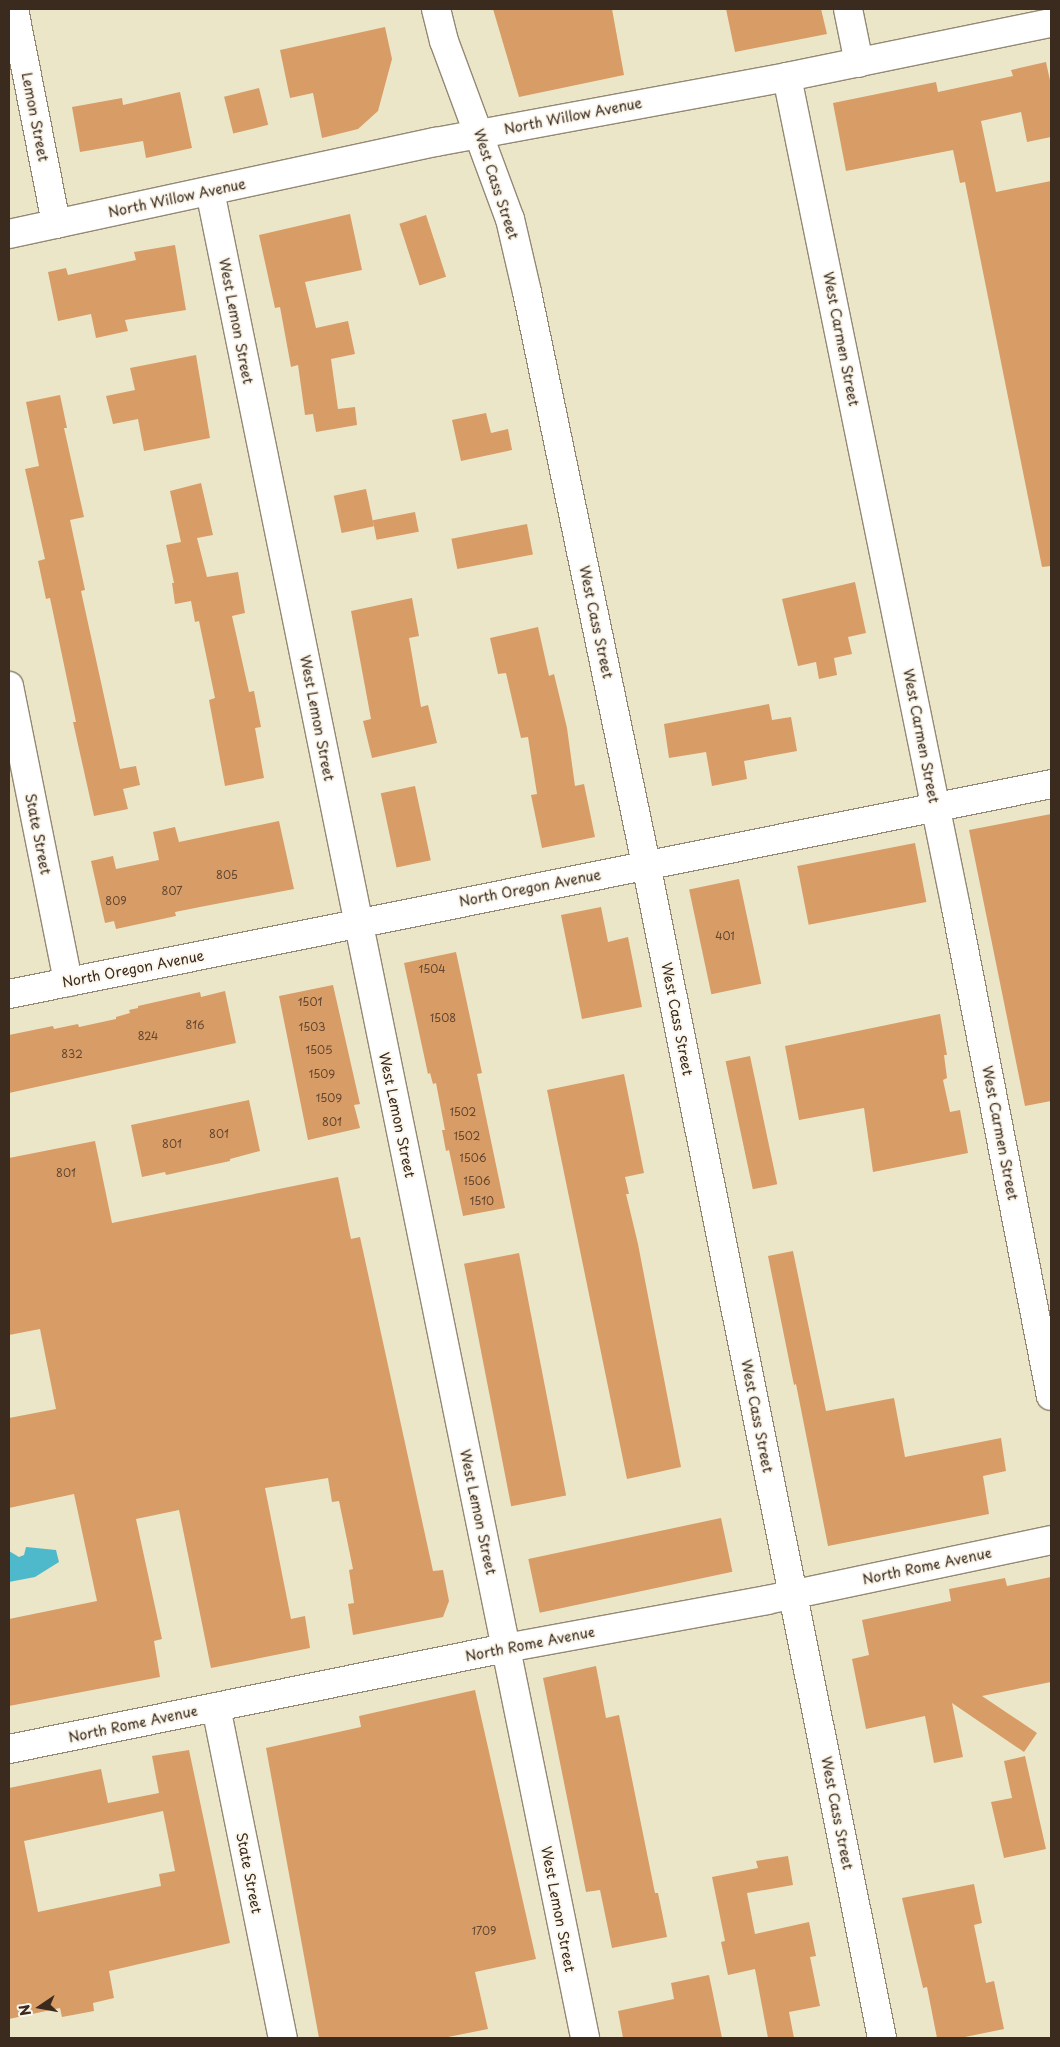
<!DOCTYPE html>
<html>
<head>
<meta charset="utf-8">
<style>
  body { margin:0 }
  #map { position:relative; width:1060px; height:2047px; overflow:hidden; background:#ece6c9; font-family:"Playpen Sans",sans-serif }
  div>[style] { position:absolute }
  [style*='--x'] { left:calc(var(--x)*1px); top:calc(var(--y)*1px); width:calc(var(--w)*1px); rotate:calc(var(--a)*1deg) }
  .water>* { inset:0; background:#4eb9cb }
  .building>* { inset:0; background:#d89c66; transform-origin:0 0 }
  .roads { filter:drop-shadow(1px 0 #948874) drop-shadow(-1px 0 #948874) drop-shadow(0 1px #948874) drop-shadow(0 -1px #948874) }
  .minor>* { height:28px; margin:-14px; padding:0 14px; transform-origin:14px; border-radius:14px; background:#fff }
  span { translate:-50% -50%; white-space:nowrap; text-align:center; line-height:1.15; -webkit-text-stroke:4px #fbf7ec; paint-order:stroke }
  .number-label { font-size:11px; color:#624630 }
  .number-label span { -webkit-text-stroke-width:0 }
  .street-label { font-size:14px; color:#3b2a1e }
  .frame { position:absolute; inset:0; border:10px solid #3b2a1e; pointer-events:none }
  .north { position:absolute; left:15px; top:1982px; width:50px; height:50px; -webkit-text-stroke:4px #fbf7ec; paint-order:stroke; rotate:258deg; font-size:14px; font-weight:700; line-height:20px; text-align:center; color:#3b2a1e }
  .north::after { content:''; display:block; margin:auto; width:18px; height:22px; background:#3b2a1e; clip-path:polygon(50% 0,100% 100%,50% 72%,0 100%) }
</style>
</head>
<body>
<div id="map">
  <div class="water">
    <div style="clip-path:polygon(26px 1547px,56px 1550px,59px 1562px,35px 1577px,9px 1582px,9px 1551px,19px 1557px,24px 1555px)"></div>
  </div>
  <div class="building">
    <div style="clip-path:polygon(493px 9px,612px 9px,624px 75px,519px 97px)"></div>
    <div style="clip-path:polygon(726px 9px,821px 9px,827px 34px,735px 52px)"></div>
    <div style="clip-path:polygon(385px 27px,392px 59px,378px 111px,358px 129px,322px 138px,313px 93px,290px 98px,280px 50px)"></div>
    <div style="clip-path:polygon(1046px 62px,1051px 85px,1051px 137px,1027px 142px,1021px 112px,981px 121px,996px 192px,1051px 181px,1051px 566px,1042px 567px,965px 182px,960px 183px,953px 150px,846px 171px,833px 103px,936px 82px,938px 92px,1013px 76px,1011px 70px)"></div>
    <div style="left:259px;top:88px;width:38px;height:36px;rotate:76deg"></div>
    <div style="clip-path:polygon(180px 92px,192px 148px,146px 158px,143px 141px,80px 152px,72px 107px,122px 98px,123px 105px)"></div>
    <div style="clip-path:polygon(350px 214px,362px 270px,305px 282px,316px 328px,348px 321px,355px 354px,331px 359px,338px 409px,355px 407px,357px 425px,316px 432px,313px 414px,305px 415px,298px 365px,291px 367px,280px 307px,275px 308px,259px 235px)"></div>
    <div style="left:426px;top:215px;width:65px;height:28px;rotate:72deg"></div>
    <div style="clip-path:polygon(175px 245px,186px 310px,125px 320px,128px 331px,96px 338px,91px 314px,58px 321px,48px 272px,66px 268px,68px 275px,136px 260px,134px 252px)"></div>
    <div style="clip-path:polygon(196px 355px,210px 438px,144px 451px,138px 419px,113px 424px,106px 396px,135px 390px,130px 368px)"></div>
    <div style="clip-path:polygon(60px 395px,67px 428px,64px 428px,84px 517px,70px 520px,85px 590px,81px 591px,120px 769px,136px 766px,140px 785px,123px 789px,128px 809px,94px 816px,73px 722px,76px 722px,50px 598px,46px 599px,38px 561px,45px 559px,25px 469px,39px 466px,26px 402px)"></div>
    <div style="clip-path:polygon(486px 413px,491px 433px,508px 429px,512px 450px,461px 461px,452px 420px)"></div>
    <div style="clip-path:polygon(201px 483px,213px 535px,197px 538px,207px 577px,238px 572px,245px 613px,232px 616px,249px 692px,254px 691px,261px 727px,255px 728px,264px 778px,225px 786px,209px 700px,215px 698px,199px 621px,195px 622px,191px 601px,175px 604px,172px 583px,174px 583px,166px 545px,181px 542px,170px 491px)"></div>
    <div style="left:366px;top:489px;width:38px;height:33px;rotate:78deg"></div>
    <div style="left:415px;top:512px;width:20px;height:43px;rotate:79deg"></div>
    <div style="left:527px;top:524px;width:31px;height:77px;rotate:79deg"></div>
    <div style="clip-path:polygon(855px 582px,866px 633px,848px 637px,852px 654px,834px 658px,837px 675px,819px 679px,816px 662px,798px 666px,782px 599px)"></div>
    <div style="clip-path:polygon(412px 598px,419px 636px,409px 638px,421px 707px,428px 705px,437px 743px,372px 758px,363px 721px,371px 719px,351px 611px)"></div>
    <div style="clip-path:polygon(538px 627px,549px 676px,554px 674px,567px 728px,575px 786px,584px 784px,595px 837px,542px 848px,531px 795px,537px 794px,528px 737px,521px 738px,506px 673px,498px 674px,490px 638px)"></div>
    <div style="clip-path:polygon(769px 704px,772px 720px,791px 717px,797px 751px,744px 761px,747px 779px,712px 786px,706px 752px,669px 758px,664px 724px)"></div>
    <div style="left:415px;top:786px;width:76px;height:35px;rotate:78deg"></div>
    <div style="clip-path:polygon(1051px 814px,1051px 1101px,1025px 1106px,969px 830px)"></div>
    <div style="clip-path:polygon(279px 821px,294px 889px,200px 907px,175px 912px,176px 916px,116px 929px,114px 921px,105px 923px,91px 861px,113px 856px,116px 869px,159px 860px,153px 832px,175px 827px,179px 842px)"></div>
    <div style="left:915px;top:843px;width:60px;height:120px;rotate:79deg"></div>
    <div style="left:739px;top:879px;width:107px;height:51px;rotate:78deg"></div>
    <div style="clip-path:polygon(601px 907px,608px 942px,628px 937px,642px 1007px,582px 1019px,561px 915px)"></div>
    <div style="clip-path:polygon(456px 952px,482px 1073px,477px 1074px,505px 1208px,463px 1216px,449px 1150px,446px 1151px,442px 1130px,445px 1130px,436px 1083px,433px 1084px,430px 1073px,428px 1074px,404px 963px)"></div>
    <div style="clip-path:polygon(333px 985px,360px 1104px,354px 1105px,360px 1128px,308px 1140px,279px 996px)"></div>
    <div style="clip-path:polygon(225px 991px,236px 1043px,9px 1093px,9px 1035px,53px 1026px,54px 1029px,78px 1024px,79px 1027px,116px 1019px,116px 1017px,130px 1013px,129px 1010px,138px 1008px,138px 1006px,200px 992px,201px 997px)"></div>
    <div style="clip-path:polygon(940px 1014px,947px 1055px,944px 1055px,947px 1078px,943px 1080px,950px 1112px,960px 1110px,968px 1153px,873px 1172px,864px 1108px,799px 1120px,785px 1046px)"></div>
    <div style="left:750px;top:1056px;width:131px;height:25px;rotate:78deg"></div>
    <div style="clip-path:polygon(624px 1074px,644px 1173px,625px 1177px,629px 1194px,626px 1194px,638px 1244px,681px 1467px,627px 1479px,547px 1090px)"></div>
    <div style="clip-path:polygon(249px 1100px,260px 1151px,230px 1159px,230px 1161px,166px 1175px,165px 1172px,142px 1177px,131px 1125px)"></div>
    <div style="clip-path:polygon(95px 1141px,112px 1223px,338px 1177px,351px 1239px,360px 1237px,433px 1571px,443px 1570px,449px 1601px,443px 1617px,353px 1635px,348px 1604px,354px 1603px,349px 1570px,353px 1569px,339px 1501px,332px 1502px,328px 1478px,265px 1488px,291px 1619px,305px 1616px,310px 1648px,211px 1668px,179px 1510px,136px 1519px,162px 1639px,154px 1641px,160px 1677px,9px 1706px,9px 1619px,97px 1601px,74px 1494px,9px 1508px,9px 1418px,56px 1409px,40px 1329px,9px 1335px,9px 1158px)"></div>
    <div style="clip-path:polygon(793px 1251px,826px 1411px,894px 1398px,905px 1457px,1001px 1438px,1006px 1471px,983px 1476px,989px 1514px,828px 1546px,796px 1384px,794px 1385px,768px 1256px)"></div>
    <div style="left:519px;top:1253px;width:247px;height:56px;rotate:79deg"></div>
    <div style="left:721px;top:1518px;width:55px;height:197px;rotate:78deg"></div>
    <div style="clip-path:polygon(1051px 1577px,1051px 1682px,982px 1696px,1037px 1733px,1024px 1752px,952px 1703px,963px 1757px,934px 1763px,925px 1716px,866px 1729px,852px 1659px,869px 1655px,862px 1620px,951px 1601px,949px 1589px,1005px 1578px,1007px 1586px)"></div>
    <div style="clip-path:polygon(596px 1666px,606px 1718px,619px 1715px,655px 1893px,658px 1893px,667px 1937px,612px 1948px,600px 1890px,586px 1892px,543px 1678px)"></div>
    <div style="clip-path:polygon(475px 1690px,536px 1959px,475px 1972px,488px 2029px,443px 2038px,319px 2038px,266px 1748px,361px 1727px,359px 1716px)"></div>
    <div style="clip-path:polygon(evenodd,189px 1750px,230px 1943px,109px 1971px,114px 1998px,93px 2003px,94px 2011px,62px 2017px,60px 2008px,9px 2019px,9px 1788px,101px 1769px,108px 1803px,159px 1793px,152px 1756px,189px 1750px,163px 1811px,175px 1871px,159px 1874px,161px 1886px,38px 1912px,24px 1841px,163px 1811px)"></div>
    <div style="clip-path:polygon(1025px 1756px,1046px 1849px,1004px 1858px,991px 1802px,1012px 1798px,1004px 1761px)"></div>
    <div style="clip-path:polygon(788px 1856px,793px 1885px,747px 1893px,755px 1934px,809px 1922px,816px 1956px,810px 1957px,820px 2006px,789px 2012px,794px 2038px,768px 2038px,755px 1969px,728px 1975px,721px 1942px,725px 1941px,712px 1877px,758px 1868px,756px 1861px)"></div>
    <div style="clip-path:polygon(974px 1884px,982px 1923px,974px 1925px,986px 1983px,994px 1981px,1004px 2029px,960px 2038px,937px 2038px,927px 1987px,923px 1988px,902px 1898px)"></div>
    <div style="clip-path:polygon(709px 1975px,722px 2038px,623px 2038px,618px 2011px,674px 1999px,671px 1983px)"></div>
  </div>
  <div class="roads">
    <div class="minor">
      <div style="--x:14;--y:9;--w:219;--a:78.9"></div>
      <div style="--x:436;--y:9;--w:33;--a:76"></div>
      <div style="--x:444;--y:41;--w:190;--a:69.7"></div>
      <div style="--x:510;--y:219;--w:75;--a:76.9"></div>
      <div style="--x:527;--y:292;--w:584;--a:78.25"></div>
      <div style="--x:646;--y:864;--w:1197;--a:78.63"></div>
      <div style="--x:848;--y:9;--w:55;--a:78.5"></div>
      <div style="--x:787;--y:77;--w:848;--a:78.5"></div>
      <div style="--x:956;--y:908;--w:497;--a:79"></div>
      <div style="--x:210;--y:191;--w:1885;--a:78.52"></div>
      <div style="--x:9;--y:234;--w:437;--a:-12.2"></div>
      <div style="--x:436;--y:142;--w:357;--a:-10.5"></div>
      <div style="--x:787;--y:77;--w:269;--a:-11.6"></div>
      <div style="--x:9;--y:686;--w:302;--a:78.7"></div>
      <div style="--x:9;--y:994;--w:1063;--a:-11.39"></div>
      <div style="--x:216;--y:1707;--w:338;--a:78.6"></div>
      <div style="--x:9;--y:1749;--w:507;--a:-11.49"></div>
      <div style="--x:506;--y:1648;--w:265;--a:-10.4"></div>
      <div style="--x:767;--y:1600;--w:290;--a:-11.9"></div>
    </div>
  </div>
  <div class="number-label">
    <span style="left:227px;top:875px">805</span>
    <span style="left:172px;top:891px">807</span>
    <span style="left:116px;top:901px">809</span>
    <span style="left:725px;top:936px">401</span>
    <span style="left:432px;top:969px">1504</span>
    <span style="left:310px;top:1002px">1501</span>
    <span style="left:443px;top:1018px">1508</span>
    <span style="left:195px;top:1025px">816</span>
    <span style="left:312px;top:1027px">1503</span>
    <span style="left:148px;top:1036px">824</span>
    <span style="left:319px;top:1050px">1505</span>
    <span style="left:72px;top:1054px">832</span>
    <span style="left:322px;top:1074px">1509</span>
    <span style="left:329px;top:1098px">1509</span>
    <span style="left:463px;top:1112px">1502</span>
    <span style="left:332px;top:1122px">801</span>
    <span style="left:219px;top:1134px">801</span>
    <span style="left:467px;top:1136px">1502</span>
    <span style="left:172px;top:1144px">801</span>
    <span style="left:473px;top:1158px">1506</span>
    <span style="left:66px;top:1173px">801</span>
    <span style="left:477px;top:1181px">1506</span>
    <span style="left:482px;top:1201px">1510</span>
    <span style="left:484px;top:1931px">1709</span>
  </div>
  <div class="street-label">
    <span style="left:573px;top:116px;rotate:-11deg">North Willow Avenue</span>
    <span style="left:35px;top:117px;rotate:79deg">Lemon Street</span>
    <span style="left:496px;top:184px;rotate:72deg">West Cass Street</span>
    <span style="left:177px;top:198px;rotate:-12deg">North Willow Avenue</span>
    <span style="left:236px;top:321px;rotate:79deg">West Lemon Street</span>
    <span style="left:841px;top:339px;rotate:79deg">West Carmen Street</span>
    <span style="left:596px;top:622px;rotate:78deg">West Cass Street</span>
    <span style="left:317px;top:718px;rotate:79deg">West Lemon Street</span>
    <span style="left:921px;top:736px;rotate:79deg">West Carmen Street</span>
    <span style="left:38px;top:834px;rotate:79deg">State Street</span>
    <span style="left:530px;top:888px;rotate:-11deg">North Oregon Avenue</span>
    <span style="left:133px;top:969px;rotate:-11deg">North Oregon Avenue</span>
    <span style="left:677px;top:1019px;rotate:79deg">West Cass Street</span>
    <span style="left:397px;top:1115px;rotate:78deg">West Lemon Street</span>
    <span style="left:1000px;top:1133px;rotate:79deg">West Carmen Street</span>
    <span style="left:757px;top:1416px;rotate:79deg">West Cass Street</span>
    <span style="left:478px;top:1512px;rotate:78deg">West Lemon Street</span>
    <span style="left:927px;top:1566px;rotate:-12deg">North Rome Avenue</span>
    <span style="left:530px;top:1644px;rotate:-11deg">North Rome Avenue</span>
    <span style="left:133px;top:1724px;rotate:-12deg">North Rome Avenue</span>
    <span style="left:837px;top:1813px;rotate:79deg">West Cass Street</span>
    <span style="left:249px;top:1873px;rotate:79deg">State Street</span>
    <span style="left:558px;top:1909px;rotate:79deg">West Lemon Street</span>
  </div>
  <div class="frame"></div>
  <div class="north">N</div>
</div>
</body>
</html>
